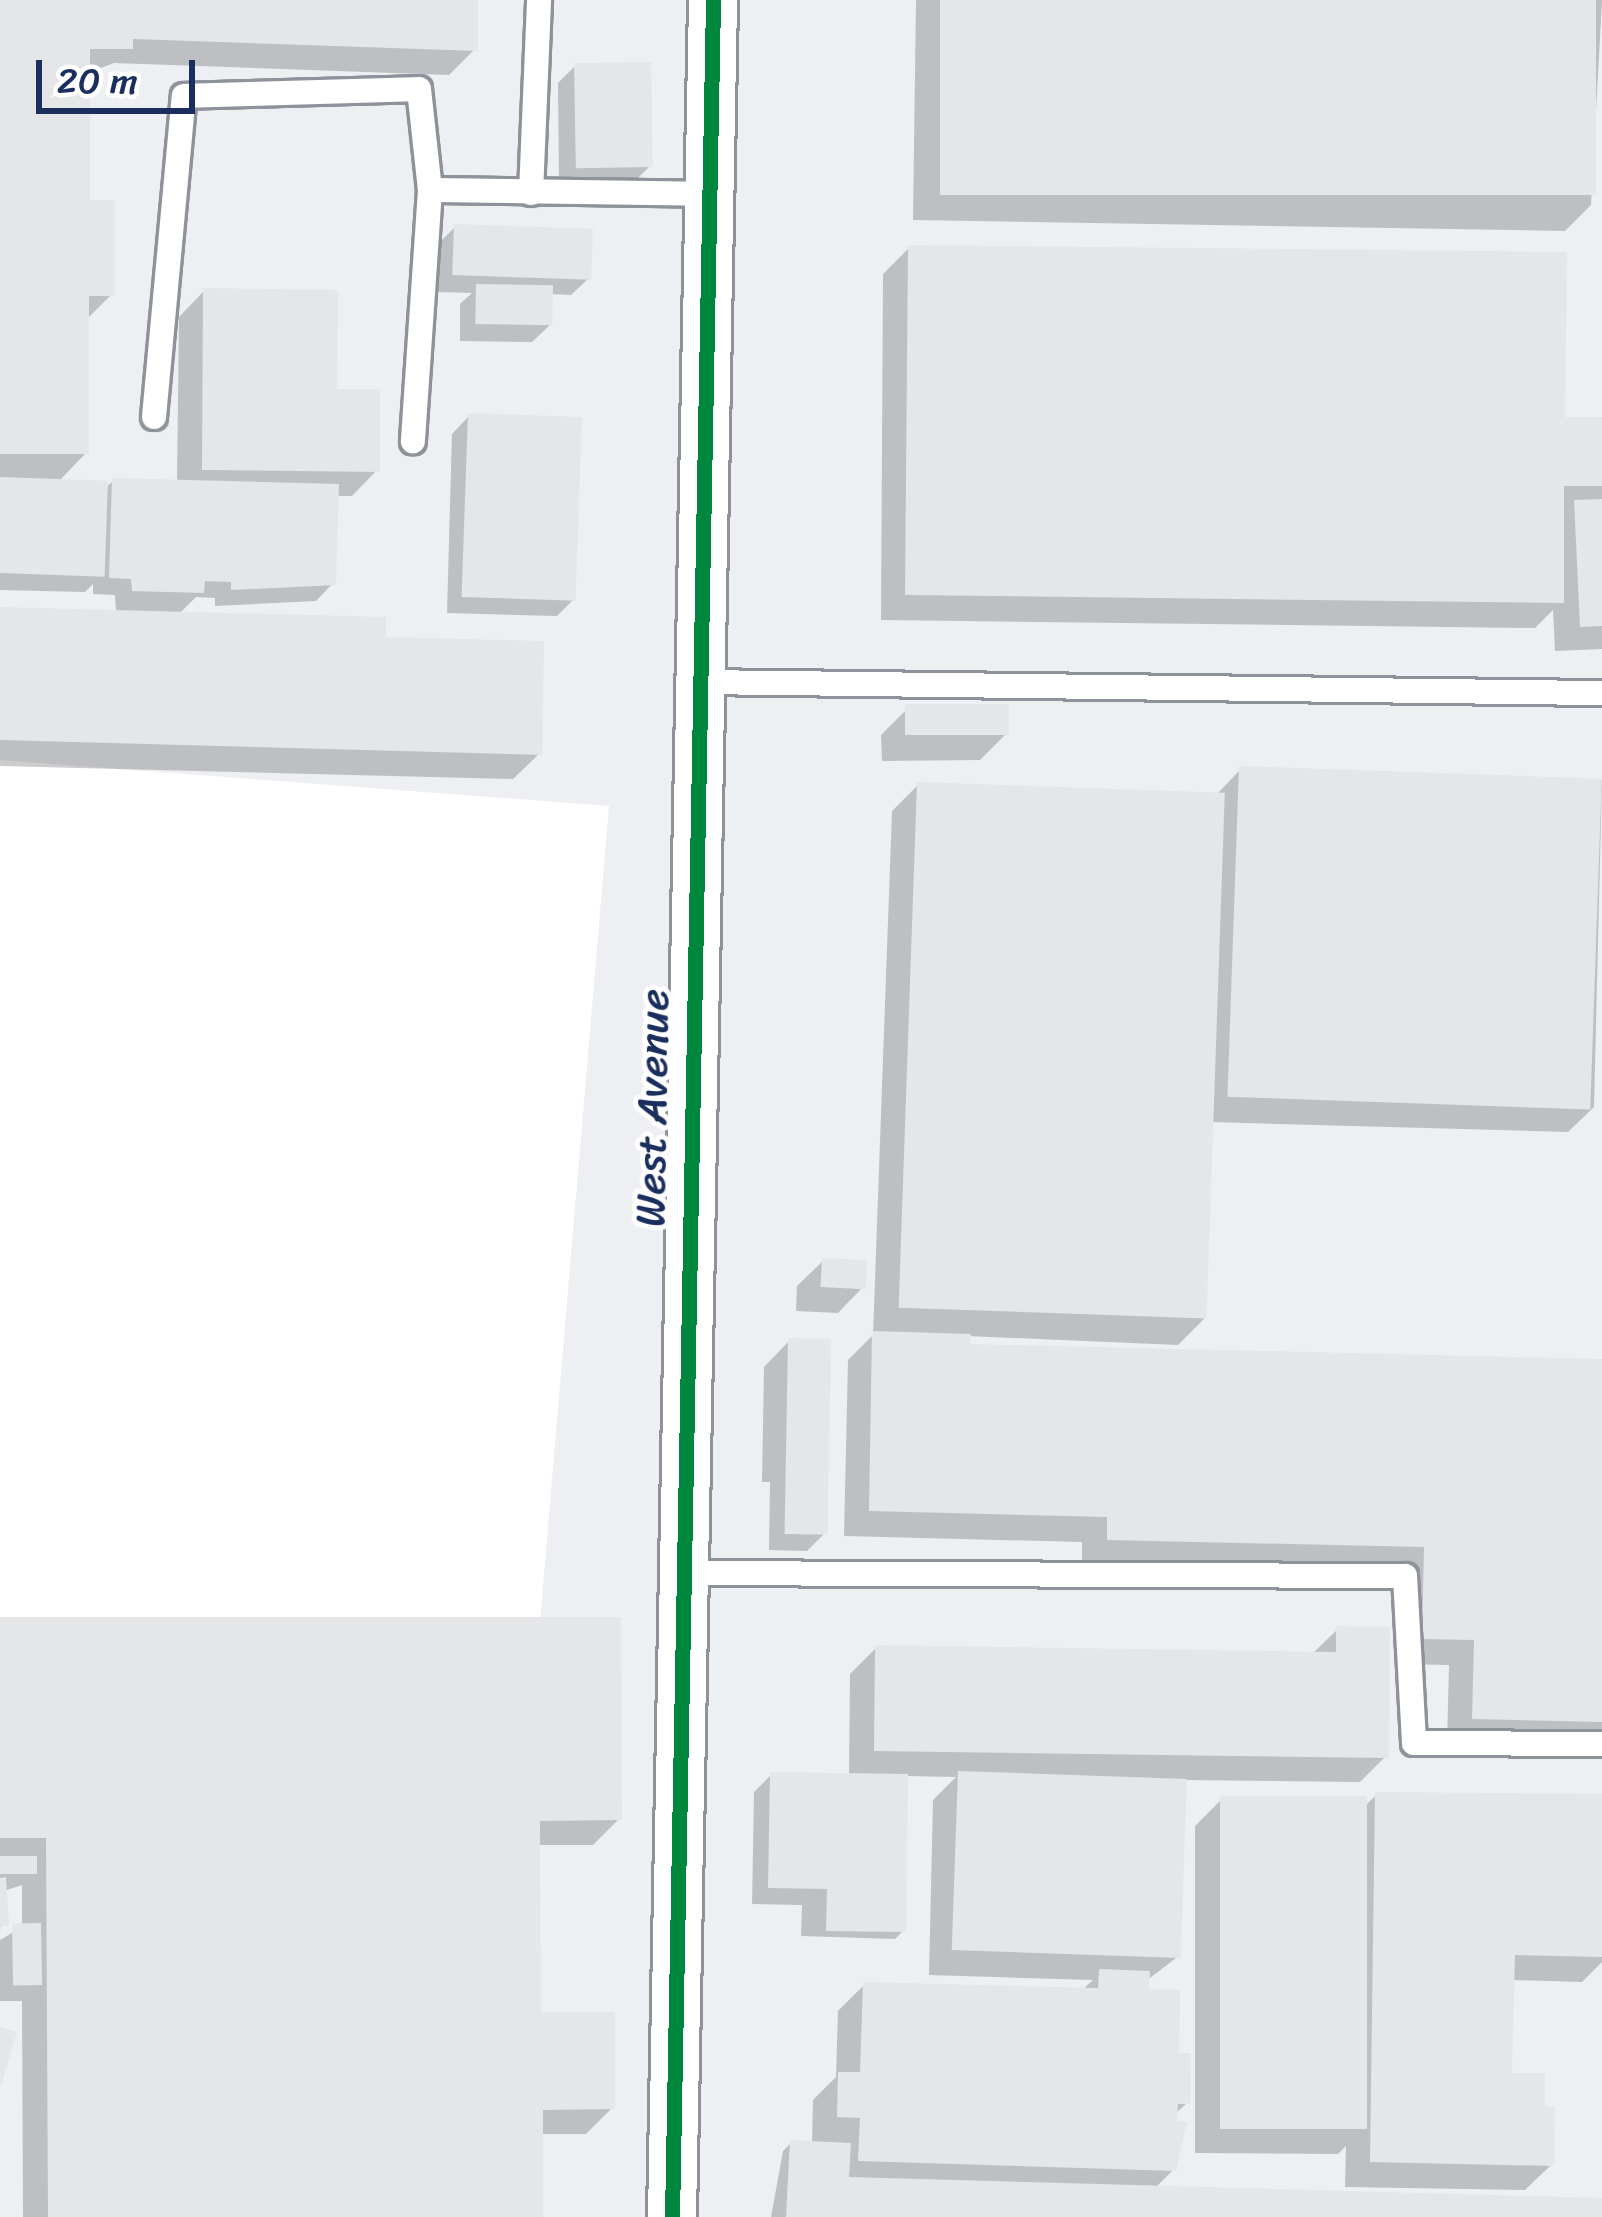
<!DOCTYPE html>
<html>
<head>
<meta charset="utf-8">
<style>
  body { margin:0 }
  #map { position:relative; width:1602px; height:2217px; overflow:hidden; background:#fff; font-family:Sriracha,sans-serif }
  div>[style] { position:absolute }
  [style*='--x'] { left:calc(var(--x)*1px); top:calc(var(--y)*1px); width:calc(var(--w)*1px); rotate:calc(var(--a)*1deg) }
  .built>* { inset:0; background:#edeff3 }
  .shadow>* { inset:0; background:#0003 }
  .building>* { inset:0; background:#e5e6e8; transform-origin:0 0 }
  .roads { filter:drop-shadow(3px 0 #8e929a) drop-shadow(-3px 0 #8e929a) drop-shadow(0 3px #8e929a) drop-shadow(0 -3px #8e929a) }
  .lane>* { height:24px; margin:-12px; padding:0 12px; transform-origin:12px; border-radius:12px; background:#fff }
  .street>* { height:48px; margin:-24px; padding:0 24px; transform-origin:24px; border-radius:24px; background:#fff }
  .cycleway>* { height:15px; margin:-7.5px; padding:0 7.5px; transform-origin:7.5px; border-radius:7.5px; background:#00873e }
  span { translate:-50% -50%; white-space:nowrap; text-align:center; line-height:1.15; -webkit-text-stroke:10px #fff; paint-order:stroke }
  .street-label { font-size:42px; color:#1b2f5e }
  .scale { position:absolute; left:36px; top:60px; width:159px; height:54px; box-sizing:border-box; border:6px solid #1b2f5e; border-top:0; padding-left:15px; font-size:36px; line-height:42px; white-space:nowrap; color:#1b2f5e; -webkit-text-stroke:9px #fff; paint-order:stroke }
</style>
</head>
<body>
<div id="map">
  <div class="built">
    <div style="clip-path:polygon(0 0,1602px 0,1602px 2217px,0 2217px,0 1638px,539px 1633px,609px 806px,0 760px)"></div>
  </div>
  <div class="shadow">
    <div style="clip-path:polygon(0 0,475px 0,475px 49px,449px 75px,114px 63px,87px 73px,87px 203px,112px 294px,86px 320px,86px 453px,58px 482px,104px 489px,113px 481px,177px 482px,179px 317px,204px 291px,334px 392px,377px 470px,352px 496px,336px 496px,333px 583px,316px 601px,215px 606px,215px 598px,196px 597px,178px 615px,383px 640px,539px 754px,513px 779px,0 766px,0 610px,116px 613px,115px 595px,93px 594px,93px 584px,85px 592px,0 590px)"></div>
    <div style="clip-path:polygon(916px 0,1602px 0,1591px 205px,1565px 231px,913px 220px)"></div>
    <div style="clip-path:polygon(575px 66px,650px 166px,633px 183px,559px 184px,558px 83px)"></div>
    <div style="clip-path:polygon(455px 227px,589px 278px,571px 295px,550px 294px,550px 325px,532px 342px,460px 341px,460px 304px,472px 293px,437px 292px,438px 244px)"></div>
    <div style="clip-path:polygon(909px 248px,1562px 420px,1602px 420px,1602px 649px,1555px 651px,1553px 610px,1535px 628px,881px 620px,883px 274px)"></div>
    <div style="clip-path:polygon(469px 416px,574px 599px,557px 616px,447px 613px,452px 434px)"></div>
    <div style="clip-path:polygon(907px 709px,1006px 734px,980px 760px,882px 761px,881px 735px)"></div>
    <div style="clip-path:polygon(1241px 769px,1602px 780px,1594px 1107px,1568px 1132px,1211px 1122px,1204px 1319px,1178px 1345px,967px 1336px,967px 1347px,1602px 1362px,1602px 1748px,1447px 1744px,1449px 1665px,1397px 1664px,1399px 1572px,1082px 1565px,1082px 1542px,844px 1536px,848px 1360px,873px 1335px,892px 811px,918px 785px,1214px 797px)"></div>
    <div style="clip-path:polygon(823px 1261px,863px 1287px,838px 1313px,796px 1311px,797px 1286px)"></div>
    <div style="clip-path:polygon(789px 1341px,825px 1533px,807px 1551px,769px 1550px,770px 1482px,762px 1482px,764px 1367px)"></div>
    <div style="clip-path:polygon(0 1620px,619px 1819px,593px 1845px,538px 1845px,538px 2015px,612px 2108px,586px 2134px,540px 2134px,540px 2217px,23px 2217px,22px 2001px,0 2001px,0 1940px,22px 1927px,22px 1885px,4px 1891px,0 1930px)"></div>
    <div style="clip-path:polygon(1338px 1629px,1386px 1756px,1360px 1782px,1184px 1780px,1180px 1955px,1146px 1981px,1146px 1992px,1176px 2056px,1187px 2103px,1174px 2115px,1174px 2169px,1155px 2188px,1602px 2201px,1602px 2217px,771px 2217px,783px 2151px,791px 2143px,812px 2144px,813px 2100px,836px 2077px,838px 2011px,864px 1985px,1081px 1991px,1093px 1980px,929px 1975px,933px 1800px,956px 1777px,905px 1776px,903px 1931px,895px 1939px,801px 1936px,802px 1905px,752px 1904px,754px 1792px,771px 1775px,849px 1776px,850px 1674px,876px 1648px,1312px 1654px)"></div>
    <div style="clip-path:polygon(1376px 1795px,1602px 1798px,1602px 1962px,1582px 1982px,1511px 1980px,1509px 2076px,1542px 2109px,1551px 2165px,1525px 2190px,1345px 2187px,1346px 2146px,1338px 2154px,1195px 2153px,1195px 1826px,1221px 1800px,1364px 1807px)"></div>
  </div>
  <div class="building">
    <div style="clip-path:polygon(0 0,478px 0,478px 51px,133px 39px,133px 49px,90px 49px,90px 200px,115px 200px,115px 296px,89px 296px,89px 454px,0 454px)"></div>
    <div style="left:940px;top:0;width:656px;height:195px"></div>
    <div style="left:651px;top:62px;width:105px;height:77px;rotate:89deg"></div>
    <div style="left:454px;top:224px;width:139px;height:51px;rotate:2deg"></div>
    <div style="clip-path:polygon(908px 245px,1567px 252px,1565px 417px,1602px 417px,1602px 486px,1564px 486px,1564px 603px,905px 595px)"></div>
    <div style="left:476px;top:284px;width:77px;height:40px;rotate:1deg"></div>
    <div style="clip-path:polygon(203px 288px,338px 290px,337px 389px,380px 389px,380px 472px,202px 470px)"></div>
    <div style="left:468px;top:413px;width:114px;height:184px;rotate:2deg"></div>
    <div style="left:0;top:477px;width:108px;height:96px;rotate:2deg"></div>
    <div style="clip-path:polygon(112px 478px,339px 484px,336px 585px,231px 590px,231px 582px,205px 581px,204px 593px,132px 591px,131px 579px,109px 578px)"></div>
    <div style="clip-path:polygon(1602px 499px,1602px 626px,1580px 627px,1574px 500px)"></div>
    <div style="clip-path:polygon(0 607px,386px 617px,386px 637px,544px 641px,542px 755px,0 740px)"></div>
    <div style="left:1009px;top:704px;width:31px;height:104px;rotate:90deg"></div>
    <div style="left:1239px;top:766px;width:363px;height:331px;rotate:2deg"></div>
    <div style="left:917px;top:782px;width:308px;height:526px;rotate:2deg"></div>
    <div style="left:822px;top:1258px;width:45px;height:29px;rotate:3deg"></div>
    <div style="clip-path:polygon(872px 1331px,971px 1334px,970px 1344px,1602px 1359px,1602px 1722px,1472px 1719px,1474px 1640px,1422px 1639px,1424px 1547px,1107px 1540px,1107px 1517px,869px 1511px)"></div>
    <div style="left:788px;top:1338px;width:43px;height:196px;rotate:1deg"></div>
    <div style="clip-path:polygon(0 1617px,621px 1617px,622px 1820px,540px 1821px,541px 2012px,615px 2012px,615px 2109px,543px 2110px,543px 2217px,48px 2217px,46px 1838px,0 1838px)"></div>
    <div style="clip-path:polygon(1336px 1626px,1390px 1627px,1389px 1758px,874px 1751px,875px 1645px,1336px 1652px)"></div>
    <div style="left:958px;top:1771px;width:229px;height:179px;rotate:2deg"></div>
    <div style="clip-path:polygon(770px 1772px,908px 1774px,906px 1932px,826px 1931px,827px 1889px,768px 1888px)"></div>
    <div style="clip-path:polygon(1375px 1792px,1602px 1794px,1602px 1957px,1515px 1955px,1512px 2073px,1545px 2073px,1545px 2106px,1555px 2107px,1554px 2166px,1370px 2162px)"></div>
    <div style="left:1367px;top:1796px;width:333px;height:147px;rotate:90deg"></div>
    <div style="left:37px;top:1856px;width:18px;height:37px;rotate:90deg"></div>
    <div style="clip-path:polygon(6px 1877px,9px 1926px,0 1926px,0 1878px)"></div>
    <div style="left:41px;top:1923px;width:62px;height:29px;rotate:89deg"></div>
    <div style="clip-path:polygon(1099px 1969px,1150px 1971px,1149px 1989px,1180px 1990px,1179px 2053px,1191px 2053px,1190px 2104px,1178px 2104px,1177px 2121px,1187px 2122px,1176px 2171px,858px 2161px,860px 2118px,837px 2117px,838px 2072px,860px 2072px,863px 1982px,1098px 1988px)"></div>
    <div style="clip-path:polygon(0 2027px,17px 2032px,1px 2086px,0 2086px)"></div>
    <div style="clip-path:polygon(790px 2140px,851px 2143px,849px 2177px,1602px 2198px,1602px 2217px,786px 2217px)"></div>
  </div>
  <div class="roads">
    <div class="lane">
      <div style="--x:430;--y:190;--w:278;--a:0.8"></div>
      <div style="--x:531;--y:193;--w:193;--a:-87.6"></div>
      <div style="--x:154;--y:417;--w:322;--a:-84.7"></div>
      <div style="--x:184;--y:96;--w:235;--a:-1.7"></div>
      <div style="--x:419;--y:89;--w:102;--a:83.8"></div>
      <div style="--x:430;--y:190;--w:252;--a:93.9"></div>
      <div style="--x:697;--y:682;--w:905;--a:0.7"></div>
      <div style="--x:679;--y:1573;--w:726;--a:0.24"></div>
      <div style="--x:1405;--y:1576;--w:167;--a:86.9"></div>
      <div style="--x:1414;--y:1743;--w:188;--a:0.3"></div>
    </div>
    <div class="street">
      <div style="--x:672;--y:2217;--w:2217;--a:-88.94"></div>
    </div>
  </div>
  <div class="cycleway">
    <div style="--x:672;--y:2217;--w:2217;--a:-88.94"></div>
  </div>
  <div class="street-label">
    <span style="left:652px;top:1108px;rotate:-89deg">West Avenue</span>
  </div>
  <div class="scale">20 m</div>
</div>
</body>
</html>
